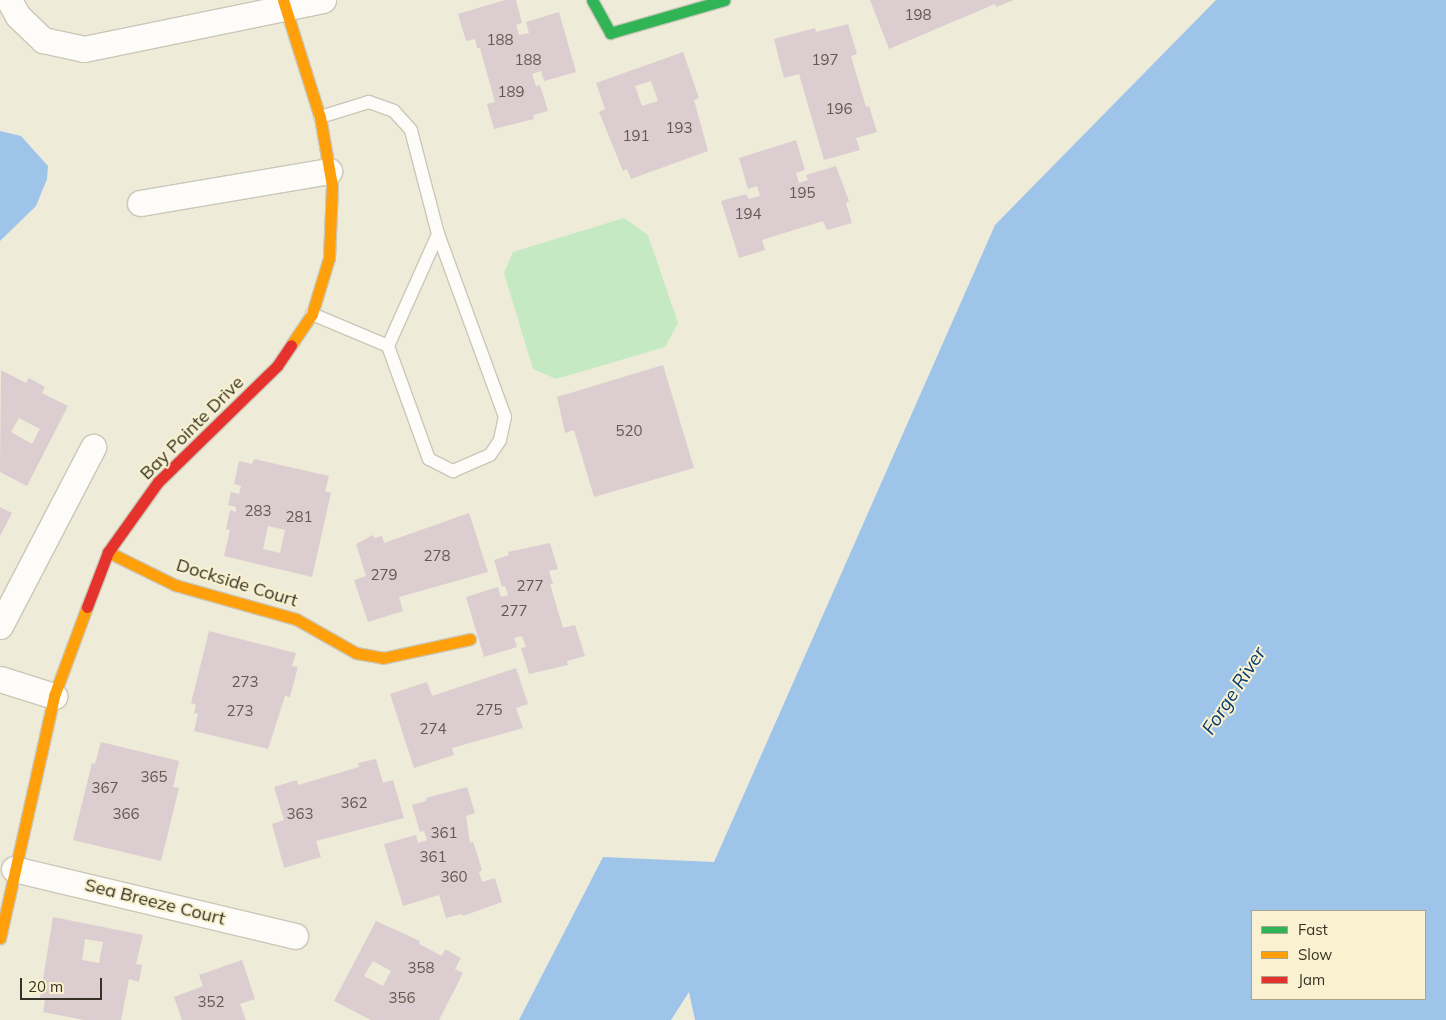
<!DOCTYPE html>
<html>
<head>
<meta charset="utf-8">
<style>
  body { margin:0 }
  #map { position:relative; width:1446px; height:1020px; overflow:hidden; background:#efebd9; font-family:Mulish,sans-serif }
  div>[style] { position:absolute }
  [style*='--x'] { left:calc(var(--x)*1px); top:calc(var(--y)*1px); width:calc(var(--w)*1px); rotate:calc(var(--a)*1deg) }
  .green>* { inset:0; background:#c4e9c3 }
  .water>* { inset:0; background:#9ec4ea }
  .building>* { inset:0; background:#dccdd0 }
  .roads { filter:drop-shadow(1px 0 #cac7b8) drop-shadow(-1px 0 #cac7b8) drop-shadow(0 1px #cac7b8) drop-shadow(0 -1px #cac7b8) }
  .lane>* { height:12px; margin:-6px; padding:0 6px; transform-origin:6px; border-radius:6px; background:#fdfcf9 }
  .street>* { height:25px; margin:-12.5px; padding:0 12.5px; transform-origin:12.5px; border-radius:12.5px; background:#fdfcf9 }
  .fast>* { height:11px; margin:-5.5px; padding:0 5.5px; transform-origin:5.5px; border-radius:5.5px; background:#30b455 }
  .slow>* { height:11px; margin:-5.5px; padding:0 5.5px; transform-origin:5.5px; border-radius:5.5px; background:#ff9f0a }
  .jam>* { height:11px; margin:-5.5px; padding:0 5.5px; transform-origin:5.5px; border-radius:5.5px; background:#e5322d }
  span { translate:-50% -50%; white-space:nowrap; text-align:center; line-height:1.15; -webkit-text-stroke:4px #f9f1cf; paint-order:stroke }
  .number-label { font-size:15px; color:#605a50 }
  .number-label span { -webkit-text-stroke-width:0 }
  .street-label { font-size:18px; color:#363326 }
  .water-label { font-size:19px; color:#003b72; font-style:italic }
  .legend { position:absolute; left:1251px; top:910px; width:175px; height:90px; box-sizing:border-box; background:#f9f1cf; border:1px solid #aba58b; margin:0; padding:6px 9px; list-style:none; font-size:15px; color:#363326 }
  .legend li { display:flex; align-items:center; gap:10px; height:25px }
  .legend b { width:25px; border:1px solid #aba58b }
  .scale { position:absolute; left:20px; top:978px; width:82px; height:22px; box-sizing:border-box; border:2px solid #363326; border-top:0; padding-left:6px; font-size:15px; line-height:18px; white-space:nowrap; color:#363326; -webkit-text-stroke:4px #f9f1cf; paint-order:stroke }
</style>
</head>
<body>
<div id="map">
  <div class="green">
    <div style="clip-path:polygon(624px 218px,648px 235px,678px 323px,665px 347px,556px 379px,533px 369px,504px 273px,513px 252px)"></div>
  </div>
  <div class="water">
    <div style="clip-path:polygon(evenodd,1216px 0,1446px 0,1446px 1020px,695px 1020px,689px 992px,671px 1020px,519px 1020px,603px 857px,714px 862px,995px 225px,1216px 0,1425px 911px,1425px 999px,1252px 999px,1252px 911px,1425px 911px)"></div>
    <div style="clip-path:polygon(0 131px,21px 136px,48px 166px,47px 179px,36px 206px,0 241px)"></div>
  </div>
  <div class="building">
    <div style="clip-path:polygon(505px 0,516px 0,522px 23px,516px 25px,519px 35px,529px 33px,526px 22px,559px 12px,576px 72px,544px 81px,541px 71px,532px 74px,536px 86px,540px 85px,548px 111px,533px 115px,534px 119px,494px 129px,487px 104px,495px 102px,480px 48px,477px 48px,475px 39px,466px 41px,458px 14px)"></div>
    <div style="clip-path:polygon(870px 0,1014px 0,996px 7px,995px 4px,889px 49px)"></div>
    <div style="clip-path:polygon(848px 24px,857px 54px,851px 56px,866px 107px,869px 106px,877px 132px,856px 138px,860px 150px,824px 160px,799px 74px,784px 78px,774px 39px,815px 28px,816px 32px)"></div>
    <div style="clip-path:polygon(evenodd,683px 52px,699px 98px,694px 100px,708px 151px,631px 179px,627px 169px,623px 171px,599px 112px,605px 109px,596px 83px,683px 52px,651px 81px,658px 101px,642px 106px,635px 86px,651px 81px)"></div>
    <div style="clip-path:polygon(796px 140px,805px 170px,796px 173px,799px 183px,808px 180px,806px 175px,836px 166px,849px 201px,846px 203px,852px 223px,827px 230px,823px 221px,762px 240px,765px 250px,739px 258px,721px 201px,746px 194px,749px 199px,760px 196px,757px 186px,748px 189px,739px 158px)"></div>
    <div style="clip-path:polygon(663px 365px,694px 468px,594px 497px,574px 430px,565px 433px,557px 397px)"></div>
    <div style="clip-path:polygon(evenodd,1px 370px,26px 383px,29px 378px,45px 387px,42px 393px,68px 406px,27px 486px,0 472px,1px 370px,19px 418px,40px 429px,32px 444px,11px 432px,19px 418px)"></div>
    <div style="clip-path:polygon(evenodd,254px 459px,329px 476px,325px 491px,331px 493px,312px 577px,224px 556px,230px 530px,226px 529px,230px 510px,236px 512px,236px 507px,228px 505px,231px 492px,239px 494px,241px 486px,234px 484px,239px 461px,252px 464px,254px 459px,268px 526px,285px 530px,280px 553px,263px 549px,268px 526px)"></div>
    <div style="clip-path:polygon(0 507px,12px 513px,0 536px)"></div>
    <div style="clip-path:polygon(469px 513px,488px 572px,399px 597px,403px 611px,368px 622px,354px 580px,366px 576px,356px 544px,373px 535px,374px 538px,382px 536px,384px 543px)"></div>
    <div style="clip-path:polygon(550px 543px,558px 569px,549px 571px,553px 584px,550px 584px,563px 628px,575px 625px,585px 656px,567px 661px,568px 665px,529px 674px,521px 648px,526px 647px,522px 636px,514px 638px,517px 647px,484px 657px,466px 597px,498px 587px,501px 597px,508px 595px,505px 586px,502px 587px,494px 560px,509px 555px,508px 552px)"></div>
    <div style="clip-path:polygon(209px 631px,296px 653px,292px 666px,298px 667px,290px 697px,285px 696px,268px 749px,194px 731px,198px 714px,194px 713px,196px 705px,191px 703px)"></div>
    <div style="clip-path:polygon(516px 668px,528px 704px,516px 708px,523px 728px,452px 748px,454px 755px,414px 768px,390px 694px,427px 682px,432px 696px)"></div>
    <div style="clip-path:polygon(101px 742px,179px 761px,173px 787px,179px 788px,161px 861px,73px 840px,92px 763px,95px 764px)"></div>
    <div style="clip-path:polygon(376px 759px,383px 783px,393px 780px,404px 818px,316px 841px,321px 857px,284px 868px,272px 824px,284px 820px,274px 787px,297px 780px,298px 785px,359px 767px,358px 763px)"></div>
    <div style="clip-path:polygon(467px 787px,475px 813px,466px 816px,470px 843px,473px 841px,482px 870px,479px 872px,482px 882px,495px 878px,502px 902px,463px 916px,462px 914px,446px 918px,439px 895px,403px 906px,384px 844px,416px 835px,418px 843px,427px 840px,424px 831px,420px 832px,412px 805px,426px 801px,426px 798px)"></div>
    <div style="clip-path:polygon(evenodd,53px 917px,143px 935px,136px 964px,142px 965px,139px 982px,129px 979px,121px 1020px,84px 1020px,43px 1012px,45px 1000px,40px 998px,53px 917px,85px 939px,103px 942px,99px 963px,82px 960px,85px 939px)"></div>
    <div style="clip-path:polygon(evenodd,376px 921px,420px 941px,419px 944px,442px 956px,445px 949px,461px 958px,455px 969px,463px 973px,439px 1020px,371px 1020px,334px 1001px,376px 921px,373px 961px,391px 971px,383px 986px,364px 976px,373px 961px)"></div>
    <div style="clip-path:polygon(242px 960px,255px 999px,240px 1004px,246px 1020px,182px 1020px,174px 997px,203px 986px,199px 975px)"></div>
  </div>
  <div class="roads">
    <div class="lane">
      <div style="--x:312;--y:314;--w:82;--a:22.8"></div>
      <div style="--x:388;--y:346;--w:120;--a:70.1"></div>
      <div style="--x:429;--y:459;--w:27;--a:27"></div>
      <div style="--x:453;--y:471;--w:40;--a:-23.4"></div>
      <div style="--x:490;--y:455;--w:18;--a:-56"></div>
      <div style="--x:500;--y:440;--w:24;--a:-78"></div>
      <div style="--x:505;--y:417;--w:195;--a:-110.1"></div>
      <div style="--x:438;--y:234;--w:107;--a:-104.6"></div>
      <div style="--x:411;--y:130;--w:25;--a:-132"></div>
      <div style="--x:394;--y:111;--w:27;--a:-160"></div>
      <div style="--x:369;--y:102;--w:51;--a:163"></div>
      <div style="--x:388;--y:346;--w:123;--a:-65.9"></div>
    </div>
    <div class="street">
      <div style="--x:9;--y:0;--w:18;--a:61"></div>
      <div style="--x:18;--y:16;--w:35;--a:44"></div>
      <div style="--x:43;--y:40;--w:42;--a:12.4"></div>
      <div style="--x:84;--y:49;--w:244;--a:-11.6"></div>
      <div style="--x:140;--y:203;--w:192;--a:-9.6"></div>
      <div style="--x:0;--y:626;--w:202;--a:-62.5"></div>
      <div style="--x:0;--y:679;--w:57;--a:17.5"></div>
      <div style="--x:14;--y:869;--w:289;--a:13.4"></div>
    </div>
    <div class="fast">
      <div style="--x:592;--y:0;--w:38;--a:61"></div>
      <div style="--x:610;--y:33;--w:119;--a:-16.1"></div>
    </div>
    <div class="slow">
      <div style="--x:283;--y:0;--w:123;--a:72.5"></div>
      <div style="--x:320;--y:117;--w:70;--a:80.1"></div>
      <div style="--x:332;--y:186;--w:72;--a:92.4"></div>
      <div style="--x:329;--y:258;--w:59;--a:106.9"></div>
      <div style="--x:312;--y:314;--w:37;--a:124"></div>
      <div style="--x:108;--y:552;--w:75;--a:26.2"></div>
      <div style="--x:175;--y:585;--w:126;--a:15.7"></div>
      <div style="--x:296;--y:619;--w:69;--a:29.5"></div>
      <div style="--x:356;--y:653;--w:27;--a:10"></div>
      <div style="--x:383;--y:658;--w:89;--a:-12.3"></div>
      <div style="--x:0;--y:938;--w:248;--a:-77.4"></div>
      <div style="--x:54;--y:696;--w:95;--a:-69.7"></div>
    </div>
    <div class="jam">
      <div style="--x:87;--y:607;--w:59;--a:-69.1"></div>
      <div style="--x:108;--y:552;--w:86;--a:-54.5"></div>
      <div style="--x:158;--y:482;--w:166;--a:-44.3"></div>
      <div style="--x:277;--y:366;--w:25;--a:-56"></div>
    </div>
  </div>
  <div class="number-label">
    <span style="left:918px;top:15px">198</span>
    <span style="left:500px;top:40px">188</span>
    <span style="left:528px;top:60px">188</span>
    <span style="left:825px;top:60px">197</span>
    <span style="left:511px;top:92px">189</span>
    <span style="left:839px;top:109px">196</span>
    <span style="left:679px;top:128px">193</span>
    <span style="left:636px;top:136px">191</span>
    <span style="left:802px;top:193px">195</span>
    <span style="left:748px;top:214px">194</span>
    <span style="left:629px;top:431px">520</span>
    <span style="left:258px;top:511px">283</span>
    <span style="left:299px;top:517px">281</span>
    <span style="left:437px;top:556px">278</span>
    <span style="left:384px;top:575px">279</span>
    <span style="left:530px;top:586px">277</span>
    <span style="left:514px;top:611px">277</span>
    <span style="left:245px;top:682px">273</span>
    <span style="left:489px;top:710px">275</span>
    <span style="left:240px;top:711px">273</span>
    <span style="left:433px;top:729px">274</span>
    <span style="left:154px;top:777px">365</span>
    <span style="left:105px;top:788px">367</span>
    <span style="left:354px;top:803px">362</span>
    <span style="left:126px;top:814px">366</span>
    <span style="left:300px;top:814px">363</span>
    <span style="left:444px;top:833px">361</span>
    <span style="left:433px;top:857px">361</span>
    <span style="left:454px;top:877px">360</span>
    <span style="left:421px;top:968px">358</span>
    <span style="left:402px;top:998px">356</span>
    <span style="left:211px;top:1002px">352</span>
  </div>
  <div class="street-label">
    <span style="left:192px;top:428px;rotate:-45deg">Bay Pointe Drive</span>
    <span style="left:237px;top:583px;rotate:17deg">Dockside Court</span>
    <span style="left:155px;top:902px;rotate:14deg">Sea Breeze Court</span>
  </div>
  <div class="water-label">
    <span style="left:1234px;top:691px;rotate:-57deg">Forge River</span>
  </div>
  <ul class="legend">
  <li><b style="height:6px;background:#30b455"></b>Fast</li>
  <li><b style="height:6px;background:#ff9f0a"></b>Slow</li>
  <li><b style="height:6px;background:#e5322d"></b>Jam</li>
  </ul>
  <div class="scale">20 m</div>
</div>
</body>
</html>
